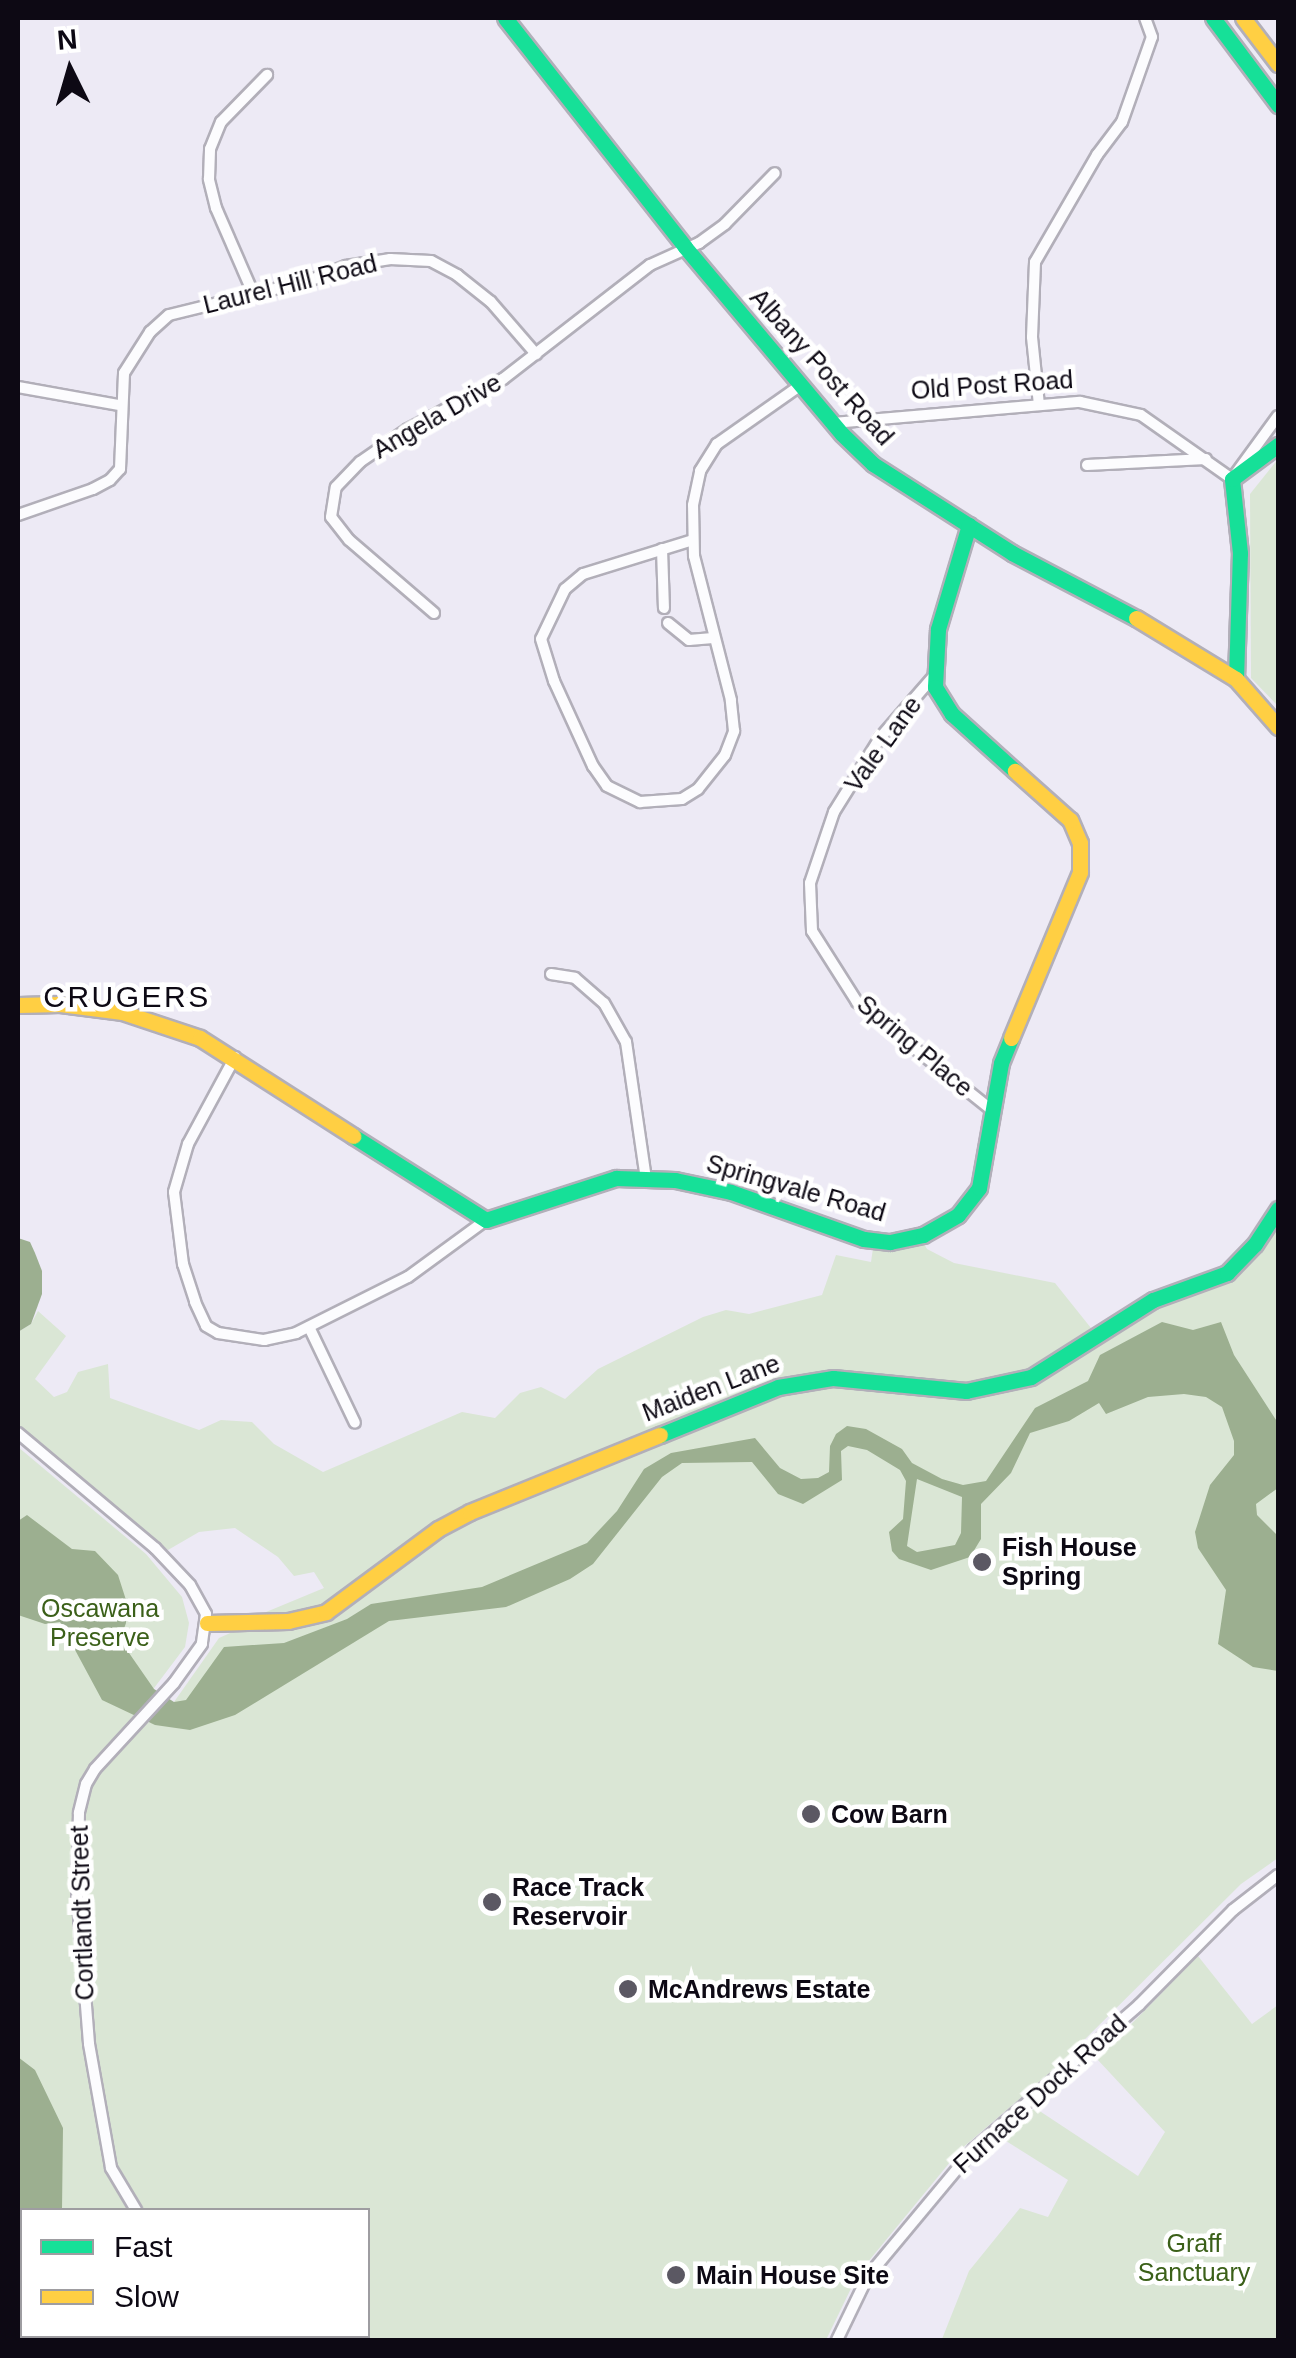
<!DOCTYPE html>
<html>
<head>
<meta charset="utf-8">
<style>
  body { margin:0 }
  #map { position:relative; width:1296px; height:2358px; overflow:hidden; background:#edeaf5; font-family:Helvetica,sans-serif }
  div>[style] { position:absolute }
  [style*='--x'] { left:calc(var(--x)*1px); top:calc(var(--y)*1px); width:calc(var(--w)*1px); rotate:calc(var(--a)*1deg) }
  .green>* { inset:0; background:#dae6d5 }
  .water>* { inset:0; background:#9caf90 }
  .roads { filter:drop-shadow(2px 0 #b2afb9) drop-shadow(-2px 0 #b2afb9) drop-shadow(0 2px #b2afb9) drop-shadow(0 -2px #b2afb9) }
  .street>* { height:10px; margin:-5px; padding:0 5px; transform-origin:5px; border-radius:5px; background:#fcfcfe }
  .fast>* { height:15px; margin:-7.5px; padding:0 7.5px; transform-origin:7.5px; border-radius:7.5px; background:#16e098 }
  .slow>* { height:15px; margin:-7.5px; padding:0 7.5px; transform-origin:7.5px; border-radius:7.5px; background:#ffcf43 }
  .rail>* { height:4px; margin-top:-2px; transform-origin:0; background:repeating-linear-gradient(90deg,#c2c1c5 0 12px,transparent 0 24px) }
  .dots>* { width:28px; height:28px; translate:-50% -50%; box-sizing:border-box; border:5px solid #fff; border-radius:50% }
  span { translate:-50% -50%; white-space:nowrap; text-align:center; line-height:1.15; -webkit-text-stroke:9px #fff; paint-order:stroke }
  .street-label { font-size:25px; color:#0d0914 }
  .poi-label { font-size:25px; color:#0d0914; font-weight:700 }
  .left { translate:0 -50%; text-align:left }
  .park-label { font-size:25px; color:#3b6019 }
  .quarter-label { font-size:30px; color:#0d0914; letter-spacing:2.5px }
  .frame { position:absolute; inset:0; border:20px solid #0d0914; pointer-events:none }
  .legend { position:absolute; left:20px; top:2208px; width:350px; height:130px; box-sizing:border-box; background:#fff; border:2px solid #9e9da1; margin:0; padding:12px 18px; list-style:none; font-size:30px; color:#0d0914 }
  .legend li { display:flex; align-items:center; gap:20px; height:50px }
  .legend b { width:50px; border:2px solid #9e9da1 }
  .north { position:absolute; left:20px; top:20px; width:100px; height:100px; -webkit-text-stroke:8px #fff; paint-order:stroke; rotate:355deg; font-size:28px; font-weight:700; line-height:40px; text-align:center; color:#0d0914 }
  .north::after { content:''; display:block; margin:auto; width:35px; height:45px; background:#0d0914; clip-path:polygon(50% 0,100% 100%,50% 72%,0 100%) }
</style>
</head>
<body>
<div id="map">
  <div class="green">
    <div style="clip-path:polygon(1278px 459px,1278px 706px,1251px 678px,1250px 494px)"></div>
    <div style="clip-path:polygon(1278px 1218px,1278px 1858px,1241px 1884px,1059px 2065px,960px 2150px,858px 2274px,826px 2340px,114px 2340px,108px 2336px,368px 2336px,368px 2210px,22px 2210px,22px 2270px,18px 2266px,18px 1447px,146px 1554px,182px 1597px,189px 1623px,185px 1647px,133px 1716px,151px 1723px,174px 1702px,219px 1638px,237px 1630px,292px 1625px,291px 1616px,247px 1620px,324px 1588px,314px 1572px,294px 1576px,278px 1557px,235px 1528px,199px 1532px,168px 1550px,22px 1430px,18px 1423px,18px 1332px,31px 1324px,38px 1311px,66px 1336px,35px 1379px,54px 1397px,67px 1392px,78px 1372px,108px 1364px,110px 1398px,199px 1430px,221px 1420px,252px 1422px,274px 1444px,323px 1472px,462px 1412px,495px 1418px,520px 1393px,541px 1387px,565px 1399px,598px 1369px,703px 1317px,726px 1310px,749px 1314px,822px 1295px,836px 1255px,871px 1262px,873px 1248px,923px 1242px,927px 1249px,954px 1263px,1055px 1283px,1103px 1343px,1165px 1303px,1223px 1279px)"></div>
    <div style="clip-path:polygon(1198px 1956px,1252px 2024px,1278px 2005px,1278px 2340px,917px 2340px,942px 2339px,969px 2271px,1020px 2208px,1048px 2217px,1068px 2180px,998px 2136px,1035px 2108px,1138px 2176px,1165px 2132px,1097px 2059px)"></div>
  </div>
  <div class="water">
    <div style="clip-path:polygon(18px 1238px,30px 1242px,35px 1253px,42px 1271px,42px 1294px,31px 1324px,18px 1332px)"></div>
    <div style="clip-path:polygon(evenodd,1162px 1322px,1193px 1330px,1221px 1322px,1234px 1355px,1278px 1423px,1278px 1488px,1256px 1504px,1257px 1515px,1278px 1536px,1278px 1671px,1253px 1667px,1218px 1644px,1226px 1590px,1198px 1548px,1195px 1532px,1210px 1485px,1234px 1455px,1234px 1441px,1222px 1407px,1206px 1397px,1184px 1394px,1148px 1397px,1106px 1414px,1099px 1403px,1069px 1421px,1030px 1433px,1011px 1473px,981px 1504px,981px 1539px,970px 1557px,931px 1570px,899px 1559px,892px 1551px,889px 1532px,903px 1519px,906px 1481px,900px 1470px,867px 1450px,848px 1446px,841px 1451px,842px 1480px,803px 1504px,778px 1494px,752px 1462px,682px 1463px,662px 1477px,593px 1564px,570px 1579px,506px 1607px,389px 1621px,235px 1715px,190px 1730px,155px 1725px,102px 1700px,60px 1622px,45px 1624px,18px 1615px,18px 1521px,27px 1515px,72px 1549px,95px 1551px,118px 1575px,126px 1600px,126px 1623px,120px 1640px,154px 1689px,174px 1702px,186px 1700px,224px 1647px,284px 1643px,347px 1619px,371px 1604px,482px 1587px,587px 1543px,617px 1511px,644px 1469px,671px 1453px,755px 1438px,780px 1468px,801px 1479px,818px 1478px,829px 1472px,830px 1446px,836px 1434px,847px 1426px,866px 1429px,902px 1449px,912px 1463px,942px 1479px,963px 1485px,986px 1481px,1035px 1408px,1088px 1381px,1100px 1355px,1162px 1322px,917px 1479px,962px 1497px,961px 1533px,955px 1545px,917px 1552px,907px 1546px,917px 1479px)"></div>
    <div style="clip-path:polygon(18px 2057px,35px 2070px,63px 2128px,62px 2210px,22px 2210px,22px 2270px,18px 2266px)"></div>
  </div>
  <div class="roads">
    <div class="street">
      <div style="--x:253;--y:293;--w:93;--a:-113.5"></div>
      <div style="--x:216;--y:208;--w:30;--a:-104"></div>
      <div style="--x:209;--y:179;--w:30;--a:-88"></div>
      <div style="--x:210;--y:149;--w:29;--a:-68"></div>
      <div style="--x:221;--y:122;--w:66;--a:-45.6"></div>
      <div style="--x:18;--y:387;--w:103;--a:10.1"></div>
      <div style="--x:1039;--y:405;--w:68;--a:-95.9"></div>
      <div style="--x:1032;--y:337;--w:75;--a:-87.7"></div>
      <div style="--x:1035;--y:262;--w:124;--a:-59.9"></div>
      <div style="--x:1097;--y:155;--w:41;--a:-52.9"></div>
      <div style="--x:1122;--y:122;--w:90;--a:-70.6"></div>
      <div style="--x:1152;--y:37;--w:20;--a:-110"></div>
      <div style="--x:833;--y:423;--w:248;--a:-4.9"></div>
      <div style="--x:1080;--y:402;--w:62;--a:12"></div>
      <div style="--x:1141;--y:415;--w:111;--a:35.1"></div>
      <div style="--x:1232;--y:479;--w:78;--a:-53.9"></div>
      <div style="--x:1087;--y:465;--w:119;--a:-2.9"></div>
      <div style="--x:18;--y:515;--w:79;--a:-19.1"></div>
      <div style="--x:93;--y:489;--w:19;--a:-28"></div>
      <div style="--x:110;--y:480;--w:15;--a:-48"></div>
      <div style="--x:120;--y:469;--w:96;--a:-87.6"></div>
      <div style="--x:124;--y:373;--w:49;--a:-57.6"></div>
      <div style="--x:150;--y:332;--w:25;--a:-42"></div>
      <div style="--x:169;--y:315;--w:146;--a:-13.8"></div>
      <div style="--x:311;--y:280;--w:38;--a:-22"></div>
      <div style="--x:346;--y:266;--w:45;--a:-9"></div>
      <div style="--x:390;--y:259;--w:41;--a:2.8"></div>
      <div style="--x:431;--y:261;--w:30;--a:28"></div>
      <div style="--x:457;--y:275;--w:43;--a:38.5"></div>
      <div style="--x:491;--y:302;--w:69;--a:49.1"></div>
      <div style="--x:693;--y:540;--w:115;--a:162.8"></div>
      <div style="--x:583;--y:574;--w:23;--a:140"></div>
      <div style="--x:565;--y:589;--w:55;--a:115.6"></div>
      <div style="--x:541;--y:639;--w:44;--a:72.8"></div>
      <div style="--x:554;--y:681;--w:94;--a:65.4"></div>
      <div style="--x:593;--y:766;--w:24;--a:55"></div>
      <div style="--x:607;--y:786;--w:37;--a:26"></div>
      <div style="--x:640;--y:802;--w:42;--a:-4.1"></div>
      <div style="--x:682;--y:799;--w:19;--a:-32"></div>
      <div style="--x:698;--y:789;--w:43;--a:-51.5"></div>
      <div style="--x:725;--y:755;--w:26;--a:-69"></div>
      <div style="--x:734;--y:731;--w:31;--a:-96"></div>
      <div style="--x:731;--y:700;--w:149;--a:-104.4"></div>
      <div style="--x:694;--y:556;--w:51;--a:-91.1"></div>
      <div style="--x:693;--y:505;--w:35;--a:-78"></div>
      <div style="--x:700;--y:471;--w:32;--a:-58"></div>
      <div style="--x:717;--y:444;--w:103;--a:-35.1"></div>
      <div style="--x:662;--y:549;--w:59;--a:88.1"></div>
      <div style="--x:434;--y:613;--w:112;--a:-139.3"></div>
      <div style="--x:349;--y:540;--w:29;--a:-128"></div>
      <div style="--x:331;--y:517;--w:30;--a:-81"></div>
      <div style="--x:336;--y:487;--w:35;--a:-46"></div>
      <div style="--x:360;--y:462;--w:58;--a:-34.5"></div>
      <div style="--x:408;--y:429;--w:107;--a:-27.8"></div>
      <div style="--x:503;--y:379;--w:186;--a:-37.8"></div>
      <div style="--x:650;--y:265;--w:54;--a:-24.2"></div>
      <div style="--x:699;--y:243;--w:32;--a:-36"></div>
      <div style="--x:725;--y:224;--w:71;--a:-45.6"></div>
      <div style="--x:668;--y:623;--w:27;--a:39"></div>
      <div style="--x:689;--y:640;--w:24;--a:-5"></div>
      <div style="--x:933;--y:677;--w:81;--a:131"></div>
      <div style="--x:880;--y:738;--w:87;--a:121.9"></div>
      <div style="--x:834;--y:812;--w:75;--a:108.7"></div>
      <div style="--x:810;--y:883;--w:48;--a:87.6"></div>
      <div style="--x:812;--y:931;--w:84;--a:57.6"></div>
      <div style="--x:857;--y:1002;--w:173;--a:38.7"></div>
      <div style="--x:551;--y:974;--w:24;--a:9"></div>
      <div style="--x:575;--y:978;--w:38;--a:41"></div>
      <div style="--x:604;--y:1003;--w:45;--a:60.6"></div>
      <div style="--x:626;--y:1042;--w:138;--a:81.7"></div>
      <div style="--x:235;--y:1057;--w:99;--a:118.4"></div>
      <div style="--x:188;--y:1144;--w:50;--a:106.3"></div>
      <div style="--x:174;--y:1192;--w:73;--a:82.9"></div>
      <div style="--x:183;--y:1264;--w:40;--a:72"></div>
      <div style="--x:195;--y:1302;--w:26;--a:65"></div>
      <div style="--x:206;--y:1326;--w:14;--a:30"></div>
      <div style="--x:218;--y:1333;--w:47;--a:8.7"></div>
      <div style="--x:264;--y:1340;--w:33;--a:-12"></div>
      <div style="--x:296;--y:1333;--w:125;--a:-26.6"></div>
      <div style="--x:408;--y:1277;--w:97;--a:-36.2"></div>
      <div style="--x:309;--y:1327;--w:106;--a:64.4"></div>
      <div style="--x:18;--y:1433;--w:179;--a:40"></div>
      <div style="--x:155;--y:1548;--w:51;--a:46.6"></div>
      <div style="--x:190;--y:1585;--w:33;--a:61"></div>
      <div style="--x:206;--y:1614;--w:30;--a:98"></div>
      <div style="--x:202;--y:1644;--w:48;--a:125.7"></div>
      <div style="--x:174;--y:1683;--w:117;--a:132.6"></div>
      <div style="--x:95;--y:1769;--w:17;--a:121"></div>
      <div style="--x:86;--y:1784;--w:30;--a:104"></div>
      <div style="--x:79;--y:1813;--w:78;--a:91.5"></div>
      <div style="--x:77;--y:1891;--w:153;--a:85.5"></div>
      <div style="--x:89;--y:2044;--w:126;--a:79.9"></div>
      <div style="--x:111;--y:2168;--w:49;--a:59.2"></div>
      <div style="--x:221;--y:2336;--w:4;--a:63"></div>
      <div style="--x:837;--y:2340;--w:71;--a:-64.2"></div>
      <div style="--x:868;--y:2276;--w:165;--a:-50.2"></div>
      <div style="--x:974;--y:2149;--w:219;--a:-41.1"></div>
      <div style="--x:1139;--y:2005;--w:134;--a:-45.3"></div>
      <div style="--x:1233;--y:1910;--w:57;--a:-37.9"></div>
    </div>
    <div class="fast">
      <div style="--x:505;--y:18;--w:291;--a:51.8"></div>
      <div style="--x:685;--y:247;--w:244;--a:50"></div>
      <div style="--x:842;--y:434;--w:43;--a:44.1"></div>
      <div style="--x:873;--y:464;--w:165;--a:32.6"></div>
      <div style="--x:1012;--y:553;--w:140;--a:27.7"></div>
      <div style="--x:1213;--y:18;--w:109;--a:53.2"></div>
      <div style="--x:969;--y:525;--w:109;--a:106.6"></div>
      <div style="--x:938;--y:629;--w:58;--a:93"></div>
      <div style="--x:935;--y:687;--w:32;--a:58"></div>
      <div style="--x:952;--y:714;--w:85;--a:42.1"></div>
      <div style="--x:1236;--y:679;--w:126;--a:-88.2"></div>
      <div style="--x:1240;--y:553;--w:74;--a:-96.2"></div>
      <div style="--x:1232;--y:479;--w:57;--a:-36.5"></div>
      <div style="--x:353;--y:1136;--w:157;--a:32.3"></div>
      <div style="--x:486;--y:1220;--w:137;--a:-17.9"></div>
      <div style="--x:616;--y:1178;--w:59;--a:1.9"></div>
      <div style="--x:675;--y:1180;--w:57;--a:12.1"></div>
      <div style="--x:731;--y:1192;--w:141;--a:19.5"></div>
      <div style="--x:864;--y:1239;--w:26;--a:7"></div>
      <div style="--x:890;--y:1242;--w:34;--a:-12"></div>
      <div style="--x:923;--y:1235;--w:40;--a:-29.7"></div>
      <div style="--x:958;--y:1215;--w:34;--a:-52"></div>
      <div style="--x:979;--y:1188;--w:127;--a:-80"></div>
      <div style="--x:1001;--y:1063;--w:27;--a:-68"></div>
      <div style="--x:660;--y:1435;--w:127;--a:-22.1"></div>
      <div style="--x:778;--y:1387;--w:56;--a:-9.3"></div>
      <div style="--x:833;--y:1378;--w:134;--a:5.6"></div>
      <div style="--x:966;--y:1391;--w:66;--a:-12.2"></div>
      <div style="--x:1031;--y:1377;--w:144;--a:-32.3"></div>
      <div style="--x:1153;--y:1300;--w:79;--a:-20"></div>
      <div style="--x:1227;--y:1273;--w:40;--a:-46"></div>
      <div style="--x:1255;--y:1244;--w:42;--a:-56.7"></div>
    </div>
    <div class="slow">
      <div style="--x:1243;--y:18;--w:58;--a:52.7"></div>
      <div style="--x:1136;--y:618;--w:117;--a:31.4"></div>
      <div style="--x:1236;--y:679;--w:64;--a:48.8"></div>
      <div style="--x:18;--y:1005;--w:42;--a:-1.4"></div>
      <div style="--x:60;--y:1004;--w:63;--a:7.4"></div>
      <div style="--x:122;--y:1012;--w:82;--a:18.4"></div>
      <div style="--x:200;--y:1038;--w:182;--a:32.6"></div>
      <div style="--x:1011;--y:1038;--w:180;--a:-67.4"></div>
      <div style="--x:1080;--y:872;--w:29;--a:-90"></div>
      <div style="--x:1080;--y:843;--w:25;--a:-113"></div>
      <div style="--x:1070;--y:820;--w:74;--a:-138.3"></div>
      <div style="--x:207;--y:1623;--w:81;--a:-1.4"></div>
      <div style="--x:288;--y:1621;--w:39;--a:-13"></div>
      <div style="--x:326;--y:1612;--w:139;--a:-36.5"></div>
      <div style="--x:438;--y:1529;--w:36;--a:-28"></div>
      <div style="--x:470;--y:1512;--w:205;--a:-22.1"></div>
    </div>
  </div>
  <div class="rail">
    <div style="--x:18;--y:2280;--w:6;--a:45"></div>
    <div style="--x:18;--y:2310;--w:5;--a:37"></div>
    <div style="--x:53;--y:2336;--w:9;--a:27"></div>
    <div style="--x:89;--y:2336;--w:7;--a:34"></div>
  </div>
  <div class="dots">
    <div style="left:982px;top:1562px;background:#5b5863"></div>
    <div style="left:811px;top:1814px;background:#5b5863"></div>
    <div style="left:492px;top:1902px;background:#5b5863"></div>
    <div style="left:628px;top:1989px;background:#5b5863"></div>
    <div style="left:676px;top:2275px;background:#5b5863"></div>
  </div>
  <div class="street-label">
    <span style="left:290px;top:284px;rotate:-14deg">Laurel Hill Road</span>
    <span style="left:822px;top:367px;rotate:48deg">Albany Post Road</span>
    <span style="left:992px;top:385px;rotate:-4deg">Old Post Road</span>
    <span style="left:437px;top:416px;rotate:-30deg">Angela Drive</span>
    <span style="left:883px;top:744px;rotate:-54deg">Vale Lane</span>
    <span style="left:915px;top:1046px;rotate:40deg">Spring Place</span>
    <span style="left:796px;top:1188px;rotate:16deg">Springvale Road</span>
    <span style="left:711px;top:1388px;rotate:-21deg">Maiden Lane</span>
    <span style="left:82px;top:1913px;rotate:-92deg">Cortlandt Street</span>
    <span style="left:1040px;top:2094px;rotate:-42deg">Furnace Dock Road</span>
  </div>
  <div class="poi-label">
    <span class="left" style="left:1002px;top:1562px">Fish House<br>Spring</span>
    <span class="left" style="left:831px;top:1814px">Cow Barn</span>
    <span class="left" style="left:512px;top:1902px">Race Track<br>Reservoir</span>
    <span class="left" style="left:648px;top:1989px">McAndrews Estate</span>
    <span class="left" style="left:696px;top:2275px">Main House Site</span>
  </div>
  <div class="park-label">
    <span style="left:100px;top:1623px">Oscawana<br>Preserve</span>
    <span style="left:1194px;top:2258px">Graff<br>Sanctuary</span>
  </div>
  <div class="quarter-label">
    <span style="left:127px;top:997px">CRUGERS</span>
  </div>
  <div class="frame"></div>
  <ul class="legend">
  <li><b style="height:12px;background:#16e098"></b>Fast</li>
  <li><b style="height:12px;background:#ffcf43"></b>Slow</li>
  </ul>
  <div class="north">N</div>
</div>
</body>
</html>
